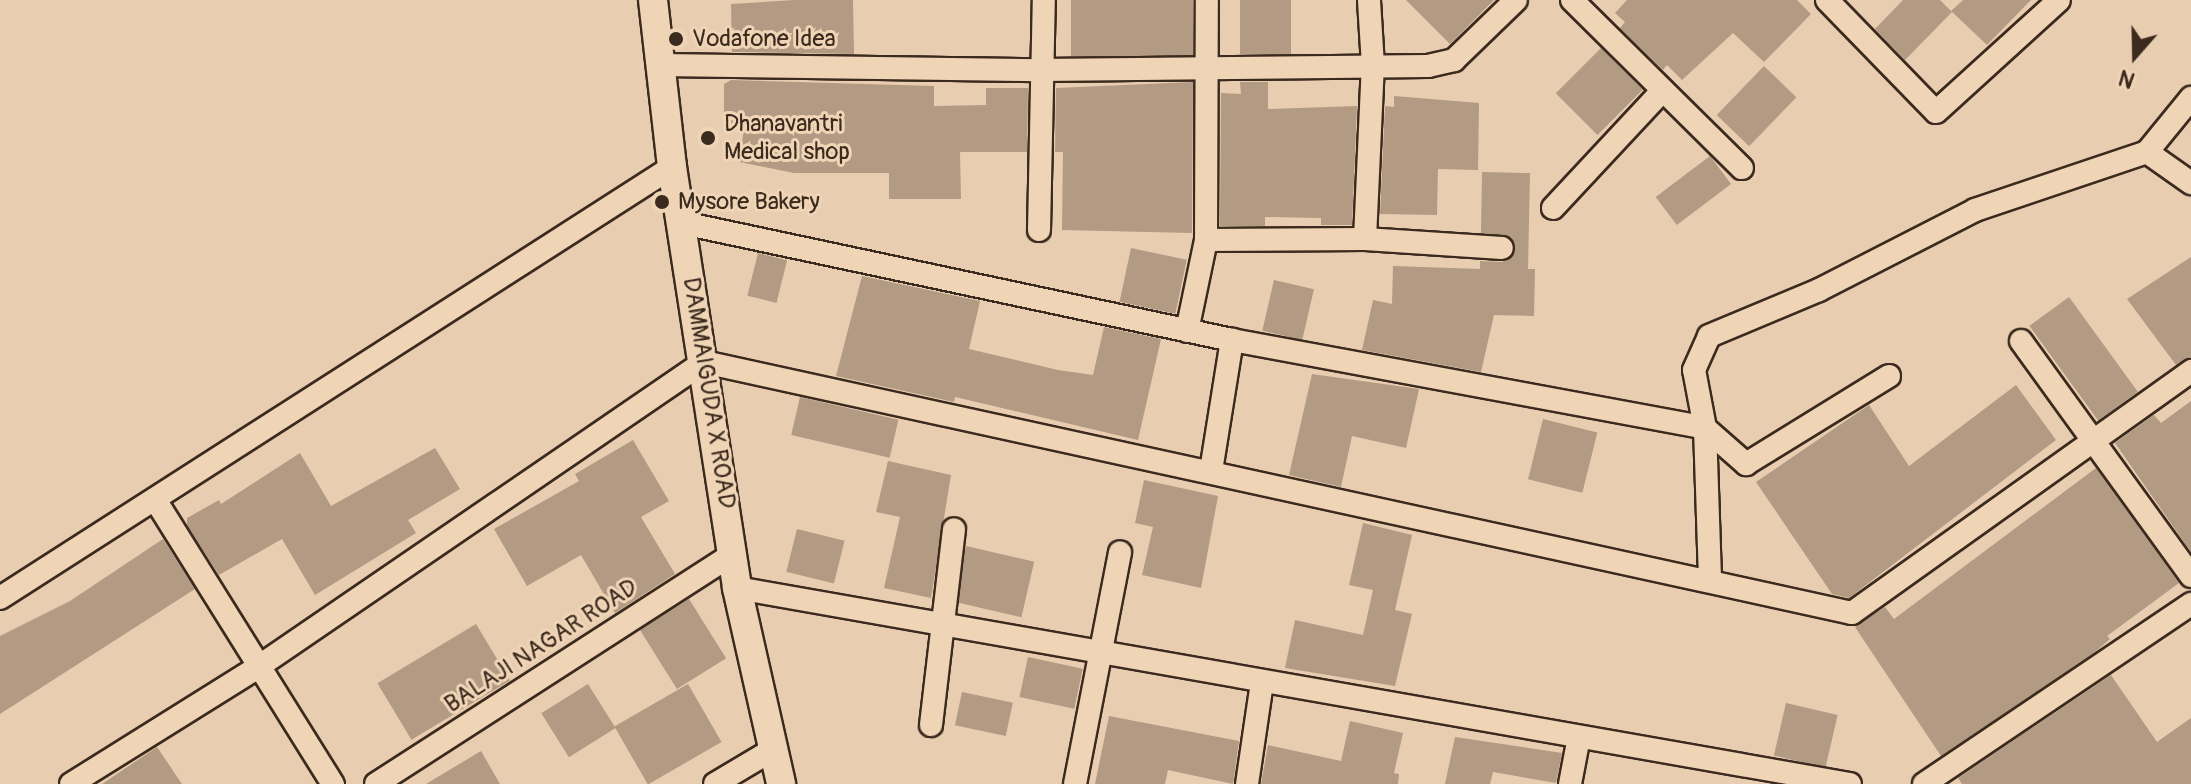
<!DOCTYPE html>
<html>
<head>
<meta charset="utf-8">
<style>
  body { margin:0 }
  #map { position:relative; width:2191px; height:784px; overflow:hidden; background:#e8cdb0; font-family:Pangolin,sans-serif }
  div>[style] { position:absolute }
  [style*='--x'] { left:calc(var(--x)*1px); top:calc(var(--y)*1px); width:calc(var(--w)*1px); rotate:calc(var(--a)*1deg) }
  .building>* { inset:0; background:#b29a83; transform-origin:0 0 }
  .roads { filter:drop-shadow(2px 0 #3b2a1e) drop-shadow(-2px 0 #3b2a1e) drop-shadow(0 2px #3b2a1e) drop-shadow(0 -2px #3b2a1e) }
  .minor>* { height:22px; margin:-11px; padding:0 11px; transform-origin:11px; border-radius:11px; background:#efd4b6 }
  .tertiary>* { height:28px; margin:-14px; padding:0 14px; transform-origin:14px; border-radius:14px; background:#efd4b6 }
  .dots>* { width:22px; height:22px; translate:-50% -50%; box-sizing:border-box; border:4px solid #efd4b6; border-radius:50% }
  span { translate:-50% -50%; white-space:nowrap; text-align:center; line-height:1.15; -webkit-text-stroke:6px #efd4b6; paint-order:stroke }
  .poi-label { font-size:24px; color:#3b2a1e }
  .left { translate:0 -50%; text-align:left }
  .street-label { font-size:24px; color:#3b2a1e }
  .north { position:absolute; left:2095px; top:16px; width:80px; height:80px; -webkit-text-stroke:6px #efd4b6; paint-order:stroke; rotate:200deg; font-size:22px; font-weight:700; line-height:32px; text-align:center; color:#3b2a1e }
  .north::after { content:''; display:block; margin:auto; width:28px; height:36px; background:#3b2a1e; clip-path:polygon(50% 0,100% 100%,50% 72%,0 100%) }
</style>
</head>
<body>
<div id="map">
  <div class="building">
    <div style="clip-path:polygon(795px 0,853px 0,854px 54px,732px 52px,731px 4px)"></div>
    <div style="left:1071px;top:0;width:122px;height:56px"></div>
    <div style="left:1240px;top:0;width:51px;height:54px"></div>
    <div style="clip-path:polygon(1406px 0,1494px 0,1450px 44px)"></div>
    <div style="clip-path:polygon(1627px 0,1797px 0,1811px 14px,1764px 62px,1733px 33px,1682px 80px,1667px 65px,1663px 70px,1620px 28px,1625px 22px,1615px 13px)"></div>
    <div style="clip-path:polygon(1903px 0,1940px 0,1952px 12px,1905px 60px,1875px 29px)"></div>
    <div style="clip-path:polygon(1963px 0,2031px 0,1987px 45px,1951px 11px)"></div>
    <div style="left:1601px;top:48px;width:59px;height:64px;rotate:45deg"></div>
    <div style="left:1764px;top:66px;width:45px;height:68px;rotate:44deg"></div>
    <div style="clip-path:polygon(731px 80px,934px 86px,934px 106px,986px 105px,986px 88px,1028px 88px,1027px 152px,960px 152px,961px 199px,889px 199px,889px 173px,794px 173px,739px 162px,744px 129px,724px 129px,724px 84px)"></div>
    <div style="clip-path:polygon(1193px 82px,1192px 233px,1062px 230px,1063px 152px,1055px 152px,1056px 88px)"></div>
    <div style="clip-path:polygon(1240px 82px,1268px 82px,1268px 109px,1357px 106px,1352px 225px,1321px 225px,1321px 218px,1265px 217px,1265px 226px,1220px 226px,1221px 93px,1241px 94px)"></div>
    <div style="clip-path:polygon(1394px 96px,1479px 103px,1478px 170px,1438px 169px,1437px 215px,1380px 214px,1385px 106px,1394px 107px)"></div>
    <div style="left:1710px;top:156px;width:35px;height:68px;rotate:53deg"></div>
    <div style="clip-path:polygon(1482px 172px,1530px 173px,1528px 269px,1535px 269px,1534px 316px,1494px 315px,1481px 372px,1362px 350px,1373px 300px,1392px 304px,1393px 266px,1480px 269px,1480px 261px,1502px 262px,1513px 256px,1510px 237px,1481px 233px)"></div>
    <div style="left:1131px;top:248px;width:57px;height:55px;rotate:12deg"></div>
    <div style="left:758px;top:253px;width:30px;height:44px;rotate:14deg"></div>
    <div style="clip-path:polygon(2191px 257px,2191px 357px,2176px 365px,2127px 299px)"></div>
    <div style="clip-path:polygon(862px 276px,980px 301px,969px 349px,1058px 370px,1093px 375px,1104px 327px,1161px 339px,1138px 440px,955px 397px,954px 402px,836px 376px)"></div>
    <div style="left:1274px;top:280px;width:41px;height:52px;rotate:13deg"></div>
    <div style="left:2069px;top:297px;width:117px;height:49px;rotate:54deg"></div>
    <div style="clip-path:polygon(1312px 374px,1419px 389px,1406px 448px,1352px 436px,1341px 487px,1289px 475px)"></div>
    <div style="clip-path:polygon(2016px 385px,2056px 440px,1849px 598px,1832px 594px,1756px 482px,1869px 405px,1909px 466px)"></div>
    <div style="left:800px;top:397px;width:101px;height:39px;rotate:13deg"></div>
    <div style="clip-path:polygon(2191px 401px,2191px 552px,2115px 443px,2154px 415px,2161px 423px)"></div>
    <div style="left:1543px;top:419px;width:56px;height:62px;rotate:14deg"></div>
    <div style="clip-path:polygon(633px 440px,669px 501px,641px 517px,675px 574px,615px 613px,581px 555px,527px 586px,494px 529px,579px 481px,575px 474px)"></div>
    <div style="clip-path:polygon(435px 448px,460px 489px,408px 520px,416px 533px,315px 595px,282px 539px,219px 575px,187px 525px,187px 518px,219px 500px,221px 504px,300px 453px,331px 506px)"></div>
    <div style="clip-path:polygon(888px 461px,951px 475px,931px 598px,884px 588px,900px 517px,876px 512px)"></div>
    <div style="clip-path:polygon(2096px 468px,2179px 583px,2107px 636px,2110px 639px,2095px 652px,1941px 756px,1855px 627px,1885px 607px,1894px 619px)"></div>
    <div style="clip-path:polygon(1144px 480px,1218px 496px,1201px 588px,1142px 575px,1153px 527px,1135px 523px)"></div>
    <div style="clip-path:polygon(1363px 523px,1412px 535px,1395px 610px,1412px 614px,1395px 686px,1285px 668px,1295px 620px,1363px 635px,1373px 590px,1349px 585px)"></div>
    <div style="left:797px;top:529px;width:49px;height:44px;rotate:14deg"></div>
    <div style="clip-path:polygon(163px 539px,195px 589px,0 714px,0 636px,70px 601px)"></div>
    <div style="left:966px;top:546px;width:70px;height:57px;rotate:13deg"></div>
    <div style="left:689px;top:599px;width:70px;height:58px;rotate:58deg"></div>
    <div style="left:476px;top:624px;width:66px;height:115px;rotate:59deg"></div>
    <div style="left:1028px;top:657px;width:56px;height:41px;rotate:12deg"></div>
    <div style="clip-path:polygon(2111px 675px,2157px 742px,2191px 718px,2191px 784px,1962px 784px,1958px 778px)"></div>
    <div style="left:588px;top:684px;width:52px;height:55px;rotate:58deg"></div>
    <div style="left:688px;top:684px;width:67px;height:85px;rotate:60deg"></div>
    <div style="left:962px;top:692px;width:52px;height:34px;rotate:12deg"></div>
    <div style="left:1786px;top:703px;width:53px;height:54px;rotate:13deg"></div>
    <div style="clip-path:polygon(1109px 716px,1239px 741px,1233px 784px,1168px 770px,1165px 784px,1095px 784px)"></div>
    <div style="clip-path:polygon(1350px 721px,1403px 733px,1394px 773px,1399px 774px,1398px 784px,1261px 784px,1268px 745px,1341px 761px)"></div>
    <div style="clip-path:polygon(1455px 737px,1562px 753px,1556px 783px,1493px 772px,1490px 784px,1445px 784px)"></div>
    <div style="clip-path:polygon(157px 747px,182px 784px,102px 784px)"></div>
    <div style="clip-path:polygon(481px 751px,500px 784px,426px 784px)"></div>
  </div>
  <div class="roads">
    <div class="minor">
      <div style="--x:1572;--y:0;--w:239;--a:44.7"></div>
      <div style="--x:1827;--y:0;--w:156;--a:45.8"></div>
      <div style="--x:1936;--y:112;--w:166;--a:-42.3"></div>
      <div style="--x:662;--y:65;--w:378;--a:0.8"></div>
      <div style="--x:1040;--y:70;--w:388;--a:-0.6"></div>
      <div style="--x:1428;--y:66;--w:27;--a:-13"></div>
      <div style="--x:1454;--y:60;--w:86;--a:-44.1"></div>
      <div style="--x:2147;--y:152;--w:54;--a:35.2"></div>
      <div style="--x:1553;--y:208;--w:161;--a:-47"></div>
      <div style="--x:683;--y:223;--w:561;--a:12.03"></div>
      <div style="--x:1232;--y:340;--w:481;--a:10.5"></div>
      <div style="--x:1705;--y:428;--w:59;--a:-100.7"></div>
      <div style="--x:1694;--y:370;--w:37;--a:-66"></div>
      <div style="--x:1709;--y:336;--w:119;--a:-22.7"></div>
      <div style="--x:1819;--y:290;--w:175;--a:-27.1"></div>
      <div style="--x:1975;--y:210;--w:182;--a:-18.6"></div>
      <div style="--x:2147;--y:152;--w:70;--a:-50.8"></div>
      <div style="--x:1039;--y:230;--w:230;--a:-88.8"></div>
      <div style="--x:1365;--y:239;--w:173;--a:-87.4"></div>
      <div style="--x:1373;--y:66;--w:66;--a:-93.5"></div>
      <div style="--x:1206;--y:240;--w:159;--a:-0.4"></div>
      <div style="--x:1365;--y:239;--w:137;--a:3.8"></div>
      <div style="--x:1187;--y:331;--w:93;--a:-78.2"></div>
      <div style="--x:1206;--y:240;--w:240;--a:-89.8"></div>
      <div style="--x:2021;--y:341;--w:290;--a:54.1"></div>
      <div style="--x:1705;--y:428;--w:55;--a:41.3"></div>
      <div style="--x:1746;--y:464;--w:168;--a:-31.6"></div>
      <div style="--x:1705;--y:428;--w:153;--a:88.1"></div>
      <div style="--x:1211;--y:471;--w:133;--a:-80.9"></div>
      <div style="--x:156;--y:501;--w:334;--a:58"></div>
      <div style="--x:737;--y:588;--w:1130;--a:9.99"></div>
      <div style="--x:0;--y:598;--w:798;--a:-32.67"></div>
      <div style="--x:931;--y:725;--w:197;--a:-83.3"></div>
      <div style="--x:71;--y:784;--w:221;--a:-32"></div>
      <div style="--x:258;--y:667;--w:540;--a:-34.37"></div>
      <div style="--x:704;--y:362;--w:1175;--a:12.33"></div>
      <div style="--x:1852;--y:613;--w:417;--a:-35.5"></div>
      <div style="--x:376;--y:784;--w:426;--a:-32.8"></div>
      <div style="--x:715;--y:784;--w:66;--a:-30.8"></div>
      <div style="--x:1075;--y:784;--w:236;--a:-79"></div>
      <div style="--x:1247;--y:784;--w:103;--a:-81.6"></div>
      <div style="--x:1570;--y:784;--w:48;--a:-79.2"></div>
      <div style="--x:1924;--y:784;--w:322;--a:-34"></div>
    </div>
    <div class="tertiary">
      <div style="--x:653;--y:0;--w:168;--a:83.5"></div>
      <div style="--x:672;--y:167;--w:426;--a:81.2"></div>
      <div style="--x:737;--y:588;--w:201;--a:77.3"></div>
    </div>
  </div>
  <div class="dots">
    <div style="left:676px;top:39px;background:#3b2a1e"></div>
    <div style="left:708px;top:138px;background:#3b2a1e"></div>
    <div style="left:662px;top:202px;background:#3b2a1e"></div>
  </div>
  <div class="poi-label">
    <span class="left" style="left:692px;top:39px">Vodafone Idea</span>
    <span class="left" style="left:724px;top:138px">Dhanavantri<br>Medical shop</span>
    <span class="left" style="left:678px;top:202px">Mysore Bakery</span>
  </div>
  <div class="street-label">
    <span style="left:709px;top:393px;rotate:81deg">DAMMAIGUDA X ROAD</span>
    <span style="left:541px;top:646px;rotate:-33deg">BALAJI NAGAR ROAD</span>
  </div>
  <div class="north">N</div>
</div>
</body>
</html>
